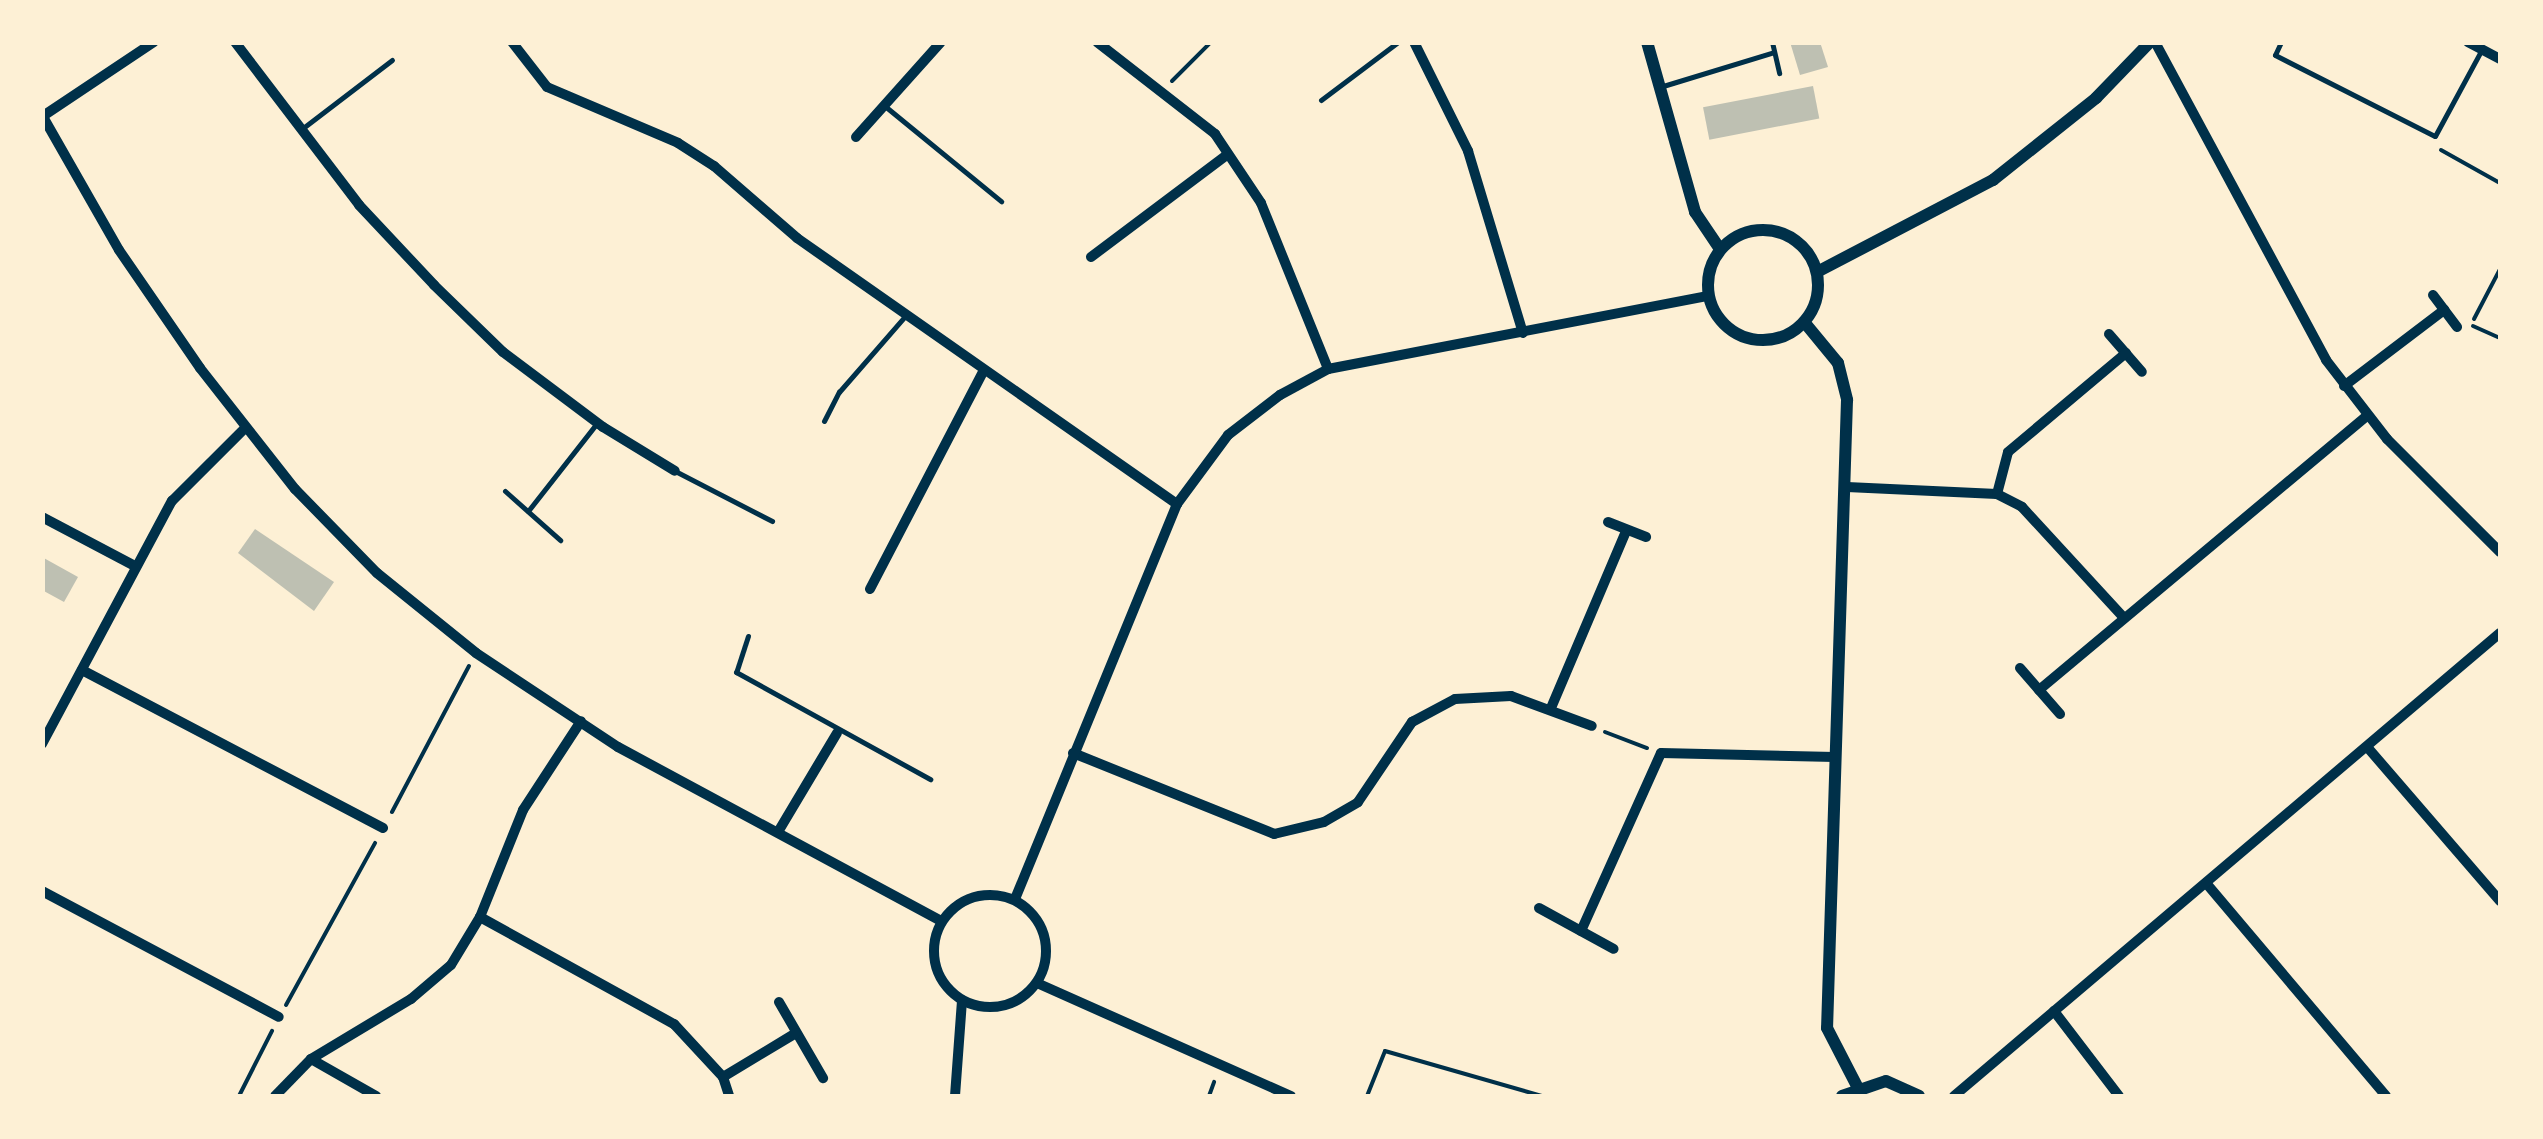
<!DOCTYPE html>
<html>
<head>
<meta charset="utf-8">
<style>
  body { margin:0 }
  #map { position:relative; width:2543px; height:1139px; overflow:hidden; background:#fdf0d5; font-family:Rubik,sans-serif }
  div>[style] { position:absolute }
  [style*='--x'] { left:calc(var(--x)*1px); top:calc(var(--y)*1px); width:calc(var(--w)*1px); rotate:calc(var(--a)*1deg) }
  .building>* { inset:0; background:#bec0b2; transform-origin:0 0 }
  .path>* { height:4px; margin:-2px; padding:0 2px; transform-origin:2px; border-radius:2px; background:#003049 }
  .service>* { height:5px; margin:-2.5px; padding:0 2.5px; transform-origin:2.5px; border-radius:2.5px; background:#003049 }
  .minor>* { height:10px; margin:-5px; padding:0 5px; transform-origin:5px; border-radius:5px; background:#003049 }
  .minor>.ring { margin:-5px; padding:0; box-sizing:content-box; background:none; border:10px solid #003049; border-radius:50% }
  .tertiary>* { height:12px; margin:-6px; padding:0 6px; transform-origin:6px; border-radius:6px; background:#003049 }
  .tertiary>.ring { margin:-6px; padding:0; box-sizing:content-box; background:none; border:12px solid #003049; border-radius:50% }
  span { translate:-50% -50%; white-space:nowrap; text-align:center; line-height:1.15; -webkit-text-stroke:8px #fdf0d5; paint-order:stroke }
  .frame { position:absolute; inset:0; border:45px solid #fdf0d5; pointer-events:none }
</style>
</head>
<body>
<div id="map">
  <div class="building">
    <div style="clip-path:polygon(1790px 42px,1820px 42px,1828px 67px,1800px 75px)"></div>
    <div style="left:1813px;top:86px;width:33px;height:112px;rotate:79deg"></div>
    <div style="clip-path:polygon(255px 529px,334px 582px,314px 611px,238px 553px)"></div>
    <div style="clip-path:polygon(42px 557px,78px 577px,64px 602px,42px 590px)"></div>
  </div>
  <div class="path">
    <div style="--x:1172;--y:81;--w:55;--a:-45"></div>
    <div style="--x:2441;--y:150;--w:68;--a:29.2"></div>
    <div style="--x:2474;--y:319;--w:56;--a:-62.5"></div>
    <div style="--x:2473;--y:326;--w:30;--a:24"></div>
    <div style="--x:1605;--y:732;--w:45;--a:20.9"></div>
    <div style="--x:392;--y:812;--w:165;--a:-62.2"></div>
    <div style="--x:286;--y:1005;--w:185;--a:-61.2"></div>
    <div style="--x:239;--y:1096;--w:73;--a:-63.1"></div>
    <div style="--x:1209;--y:1096;--w:15;--a:-70"></div>
    <div style="--x:1367;--y:1096;--w:48;--a:-68.2"></div>
    <div style="--x:1385;--y:1051;--w:163;--a:16"></div>
  </div>
  <div class="service">
    <div style="--x:1772;--y:42;--w:32;--a:77"></div>
    <div style="--x:2281;--y:42;--w:14;--a:115"></div>
    <div style="--x:2275;--y:55;--w:179;--a:26.9"></div>
    <div style="--x:2435;--y:136;--w:99;--a:-61.6"></div>
    <div style="--x:1663;--y:86;--w:116;--a:-17"></div>
    <div style="--x:1321;--y:100;--w:96;--a:-37"></div>
    <div style="--x:886;--y:107;--w:149;--a:39.3"></div>
    <div style="--x:303;--y:128;--w:112;--a:-37.4"></div>
    <div style="--x:824;--y:421;--w:33;--a:-63"></div>
    <div style="--x:839;--y:392;--w:101;--a:-49"></div>
    <div style="--x:677;--y:472;--w:107;--a:27.3"></div>
    <div style="--x:505;--y:491;--w:74;--a:41.7"></div>
    <div style="--x:528;--y:511;--w:112;--a:-51.9"></div>
    <div style="--x:748;--y:636;--w:38;--a:108"></div>
    <div style="--x:736;--y:672;--w:222;--a:28.9"></div>
  </div>
  <div class="minor">
    <div style="--x:235;--y:42;--w:205;--a:52.7"></div>
    <div style="--x:359;--y:205;--w:110;--a:46.8"></div>
    <div style="--x:434;--y:285;--w:96;--a:44.2"></div>
    <div style="--x:503;--y:352;--w:125;--a:36.9"></div>
    <div style="--x:603;--y:427;--w:84;--a:31.4"></div>
    <div style="--x:512;--y:42;--w:57;--a:52.1"></div>
    <div style="--x:547;--y:87;--w:142;--a:23.1"></div>
    <div style="--x:678;--y:143;--w:43;--a:32.6"></div>
    <div style="--x:714;--y:166;--w:110;--a:40.9"></div>
    <div style="--x:797;--y:238;--w:464;--a:35"></div>
    <div style="--x:1097;--y:42;--w:150;--a:37.9"></div>
    <div style="--x:1215;--y:134;--w:83;--a:56.3"></div>
    <div style="--x:1261;--y:203;--w:179;--a:68"></div>
    <div style="--x:1414;--y:42;--w:122;--a:63.6"></div>
    <div style="--x:1468;--y:151;--w:190;--a:73.2"></div>
    <div style="--x:2155;--y:42;--w:361;--a:61.7"></div>
    <div style="--x:2326;--y:360;--w:100;--a:52.3"></div>
    <div style="--x:2387;--y:439;--w:160;--a:45"></div>
    <div style="--x:2468;--y:42;--w:36;--a:28"></div>
    <div style="--x:42;--y:115;--w:155;--a:60.3"></div>
    <div style="--x:119;--y:250;--w:143;--a:55.5"></div>
    <div style="--x:200;--y:368;--w:154;--a:51.9"></div>
    <div style="--x:295;--y:489;--w:117;--a:45.7"></div>
    <div style="--x:377;--y:573;--w:127;--a:38.9"></div>
    <div style="--x:476;--y:653;--w:170;--a:33.5"></div>
    <div style="--x:618;--y:747;--w:367;--a:28.3"></div>
    <div style="--x:43;--y:116;--w:133;--a:-33.7"></div>
    <div style="--x:856;--y:137;--w:127;--a:-48.2"></div>
    <div style="--x:1091;--y:257;--w:171;--a:-36.9"></div>
    <div style="--x:2433;--y:295;--w:40;--a:53"></div>
    <div style="--x:2109;--y:334;--w:50;--a:49"></div>
    <div style="--x:2344;--y:386;--w:126;--a:-37.2"></div>
    <div style="--x:1847;--y:487;--w:150;--a:2.7"></div>
    <div style="--x:1997;--y:494;--w:28;--a:27"></div>
    <div style="--x:2022;--y:507;--w:151;--a:47.4"></div>
    <div style="--x:1997;--y:494;--w:43;--a:-75.3"></div>
    <div style="--x:2008;--y:452;--w:154;--a:-40"></div>
    <div style="--x:42;--y:517;--w:105;--a:27.8"></div>
    <div style="--x:1608;--y:522;--w:41;--a:21.5"></div>
    <div style="--x:870;--y:589;--w:245;--a:-62.5"></div>
    <div style="--x:2020;--y:668;--w:61;--a:49"></div>
    <div style="--x:82;--y:670;--w:340;--a:27.7"></div>
    <div style="--x:2039;--y:690;--w:427;--a:-39.9"></div>
    <div style="--x:1551;--y:708;--w:192;--a:-67"></div>
    <div style="--x:42;--y:744;--w:276;--a:-61.9"></div>
    <div style="--x:172;--y:501;--w:103;--a:-45"></div>
    <div style="--x:2368;--y:748;--w:202;--a:49.2"></div>
    <div style="--x:1073;--y:753;--w:217;--a:21.9"></div>
    <div style="--x:1274;--y:834;--w:51;--a:-13.5"></div>
    <div style="--x:1324;--y:822;--w:39;--a:-30"></div>
    <div style="--x:1358;--y:802;--w:97;--a:-56"></div>
    <div style="--x:1412;--y:722;--w:49;--a:-28.1"></div>
    <div style="--x:1455;--y:699;--w:56;--a:-3.1"></div>
    <div style="--x:1511;--y:696;--w:86;--a:20.3"></div>
    <div style="--x:778;--y:832;--w:115;--a:-59.2"></div>
    <div style="--x:2206;--y:883;--w:279;--a:49.8"></div>
    <div style="--x:42;--y:891;--w:268;--a:28"></div>
    <div class="ring" style="left:934px;top:895px;width:102px;height:102px"></div>
    <div style="--x:1015;--y:899;--w:427;--a:-67.7"></div>
    <div style="--x:1177;--y:504;--w:86;--a:-53.5"></div>
    <div style="--x:1228;--y:435;--w:66;--a:-37.6"></div>
    <div style="--x:1280;--y:395;--w:55;--a:-28.4"></div>
    <div style="--x:1328;--y:369;--w:387;--a:-10.9"></div>
    <div style="--x:1539;--y:908;--w:85;--a:28.7"></div>
    <div style="--x:480;--y:917;--w:222;--a:28.9"></div>
    <div style="--x:674;--y:1024;--w:72;--a:47.2"></div>
    <div style="--x:723;--y:1077;--w:20;--a:72"></div>
    <div style="--x:1581;--y:931;--w:195;--a:-65.8"></div>
    <div style="--x:1661;--y:753;--w:174;--a:1.3"></div>
    <div style="--x:1037;--y:983;--w:278;--a:24"></div>
    <div style="--x:779;--y:1002;--w:88;--a:59.9"></div>
    <div style="--x:2054;--y:1011;--w:107;--a:52.6"></div>
    <div style="--x:311;--y:1059;--w:75;--a:29.6"></div>
    <div style="--x:723;--y:1077;--w:85;--a:-31.1"></div>
    <div style="--x:275;--y:1096;--w:52;--a:-45.8"></div>
    <div style="--x:311;--y:1059;--w:117;--a:-31"></div>
    <div style="--x:411;--y:999;--w:52;--a:-40.4"></div>
    <div style="--x:451;--y:965;--w:56;--a:-58.9"></div>
    <div style="--x:480;--y:917;--w:115;--a:-68.1"></div>
    <div style="--x:523;--y:810;--w:106;--a:-56.9"></div>
    <div style="--x:955;--y:1096;--w:96;--a:-85.8"></div>
    <div style="--x:1954;--y:1096;--w:716;--a:-40.3"></div>
  </div>
  <div class="tertiary">
    <div style="--x:1647;--y:42;--w:177;--a:74.2"></div>
    <div style="--x:1695;--y:212;--w:45;--a:56"></div>
    <div class="ring" style="left:1708px;top:230px;width:98px;height:98px"></div>
    <div style="--x:1817;--y:272;--w:199;--a:-27.6"></div>
    <div style="--x:1993;--y:180;--w:132;--a:-38.5"></div>
    <div style="--x:2096;--y:98;--w:78;--a:-46"></div>
    <div style="--x:1805;--y:323;--w:52;--a:50.5"></div>
    <div style="--x:1838;--y:363;--w:38;--a:76"></div>
    <div style="--x:1847;--y:400;--w:628;--a:91.82"></div>
    <div style="--x:1827;--y:1028;--w:65;--a:62.7"></div>
    <div style="--x:1842;--y:1096;--w:46;--a:-18.8"></div>
    <div style="--x:1886;--y:1081;--w:36;--a:24"></div>
  </div>
  <div class="frame"></div>
</div>
</body>
</html>
